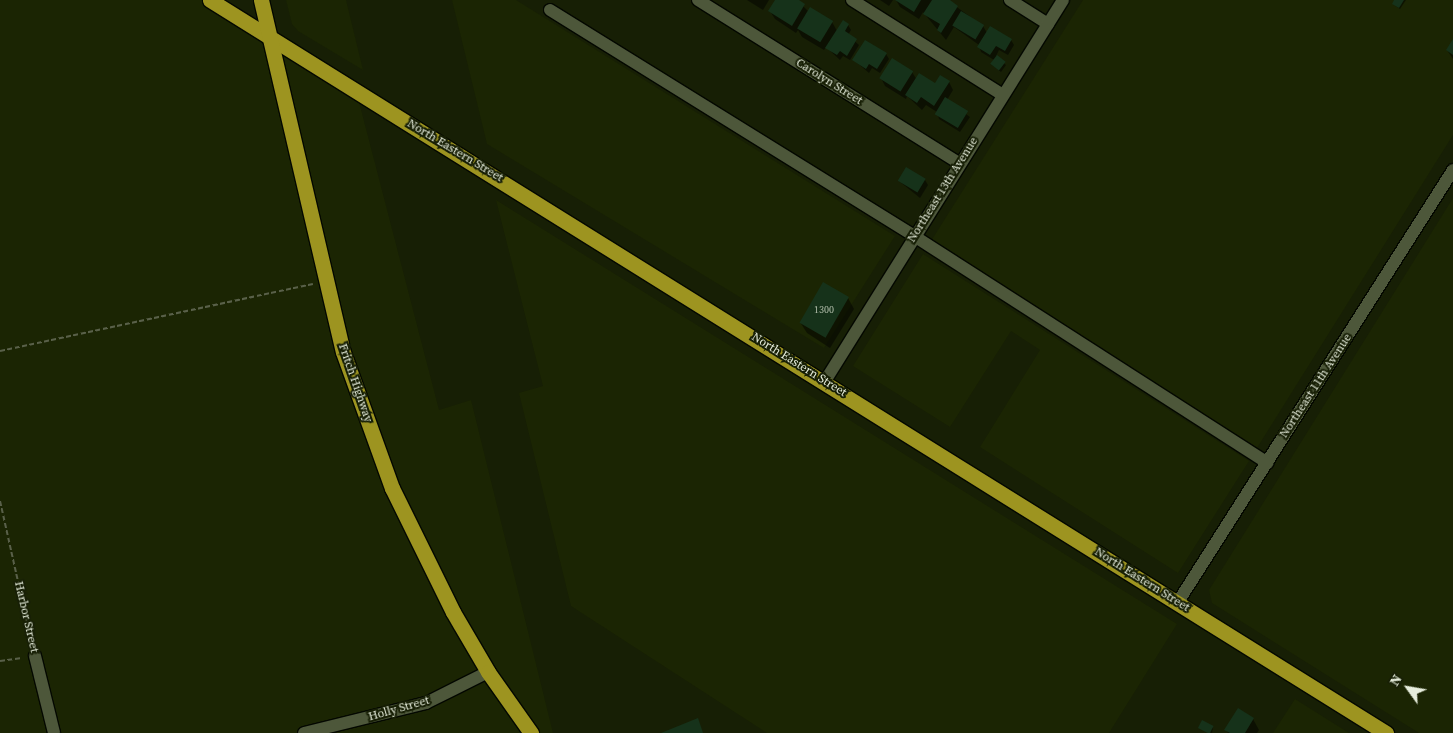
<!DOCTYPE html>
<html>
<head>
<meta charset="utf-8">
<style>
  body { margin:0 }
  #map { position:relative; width:1453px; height:733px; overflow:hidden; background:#171f05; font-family:"Source Serif 4",serif }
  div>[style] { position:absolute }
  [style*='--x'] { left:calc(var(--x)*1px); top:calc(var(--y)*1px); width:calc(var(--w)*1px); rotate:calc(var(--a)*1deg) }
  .built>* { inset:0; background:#1b2503 }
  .shadow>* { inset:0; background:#0007 }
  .building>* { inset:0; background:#16321a; transform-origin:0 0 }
  .path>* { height:2px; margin-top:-1px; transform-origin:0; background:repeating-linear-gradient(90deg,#596049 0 5px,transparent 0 7.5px) }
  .roads { filter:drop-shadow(1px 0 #040800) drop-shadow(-1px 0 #040800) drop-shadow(0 1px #040800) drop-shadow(0 -1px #040800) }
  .minor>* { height:12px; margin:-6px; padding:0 6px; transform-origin:6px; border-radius:6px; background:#4d573a }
  .major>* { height:15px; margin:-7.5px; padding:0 7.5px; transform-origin:7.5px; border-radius:7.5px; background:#9d9420 }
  span { translate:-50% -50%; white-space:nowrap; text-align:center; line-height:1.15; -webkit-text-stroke:4px #171f05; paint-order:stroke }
  .number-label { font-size:10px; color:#b3bfac }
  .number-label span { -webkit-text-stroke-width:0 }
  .street-label { font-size:12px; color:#e7eedd }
  .north { position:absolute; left:1383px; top:663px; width:50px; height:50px; -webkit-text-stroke:4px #171f05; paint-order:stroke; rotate:302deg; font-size:14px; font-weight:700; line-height:20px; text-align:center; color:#e7eedd }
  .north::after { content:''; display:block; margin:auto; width:18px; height:22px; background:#e7eedd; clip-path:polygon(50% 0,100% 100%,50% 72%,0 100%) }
</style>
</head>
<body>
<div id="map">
  <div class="built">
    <div style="clip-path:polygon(0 0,201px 0,358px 98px,439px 410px,471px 400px,553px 733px,0 733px)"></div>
    <div style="clip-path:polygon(286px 0,346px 0,363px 70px,298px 31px,292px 24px)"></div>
    <div style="clip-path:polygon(452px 0,516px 0,895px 236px,824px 348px,487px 144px)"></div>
    <div style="clip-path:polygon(1083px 0,1453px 0,1453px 135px,1257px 448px,931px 241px)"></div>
    <div style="clip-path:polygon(1453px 198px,1453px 733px,1419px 733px,1212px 603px,1209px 590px)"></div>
    <div style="clip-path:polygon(496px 200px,1177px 624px,1109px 733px,767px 733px,571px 606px,519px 393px,543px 386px)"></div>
    <div style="clip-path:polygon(923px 254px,1249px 461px,1178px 573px,980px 447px,1040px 350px,1011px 331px,950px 427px,853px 366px)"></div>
    <div style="clip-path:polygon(1295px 699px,1349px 733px,1273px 733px)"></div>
  </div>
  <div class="shadow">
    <div style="clip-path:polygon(747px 0,769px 0,763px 10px)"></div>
    <div style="clip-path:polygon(777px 0,797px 0,808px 11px,832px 22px,837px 31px,848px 25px,851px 30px,848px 35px,859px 45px,850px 60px,843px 56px,840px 60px,826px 47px,824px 50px,802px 37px,798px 30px,796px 33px,775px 19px,770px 11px)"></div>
    <div style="clip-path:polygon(880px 0,893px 0,889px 6px)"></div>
    <div style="clip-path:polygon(896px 0,947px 0,983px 26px,987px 33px,1011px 40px,1014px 45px,1008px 55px,999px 50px,996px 56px,1006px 65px,1001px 72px,991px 64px,994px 60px,981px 52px,979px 45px,954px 27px,946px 40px,923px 12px,919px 19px,900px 7px)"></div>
    <div style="clip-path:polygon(1395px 0,1406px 0,1400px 9px,1393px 4px)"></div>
    <div style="clip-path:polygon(1453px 41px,1453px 59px,1447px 50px)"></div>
    <div style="clip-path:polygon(886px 54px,889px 59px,880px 73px,872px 68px,869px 73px,854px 60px)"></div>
    <div style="clip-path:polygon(892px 60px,912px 72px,917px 80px,935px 85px,949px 82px,953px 90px,947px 100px,970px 117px,960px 132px,939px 119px,937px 112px,926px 105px,922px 110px,907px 96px,906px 99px,885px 86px,881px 78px)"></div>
    <div style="clip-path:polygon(925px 180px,928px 185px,920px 198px,899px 181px)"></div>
    <div style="clip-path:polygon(848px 298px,854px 309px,830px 348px,807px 333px,800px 322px)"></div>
    <div style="clip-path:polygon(1253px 719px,1259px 730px,1257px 733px,1228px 733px,1226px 730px)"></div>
    <div style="clip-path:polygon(1213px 727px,1212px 733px,1199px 728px)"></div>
  </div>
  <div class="building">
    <div style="clip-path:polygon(775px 0,799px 0,805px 4px,792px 26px,768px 11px)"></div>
    <div style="clip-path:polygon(895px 0,921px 0,914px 12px)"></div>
    <div style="clip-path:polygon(932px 0,950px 0,958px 6px,941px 33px,937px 30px,940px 24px,923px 14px)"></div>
    <div style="clip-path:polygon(1394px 0,1404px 0,1399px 8px,1392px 4px)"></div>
    <div style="left:810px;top:7px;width:27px;height:25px;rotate:31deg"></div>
    <div style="left:961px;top:11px;width:27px;height:17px;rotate:31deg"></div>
    <div style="clip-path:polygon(843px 20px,849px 24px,845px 31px,857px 39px,847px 56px,840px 51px,837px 55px,825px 48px)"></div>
    <div style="clip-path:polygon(990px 26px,1012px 39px,1005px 51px,996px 46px,990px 55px,977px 47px)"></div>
    <div style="clip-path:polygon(1453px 39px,1453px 55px,1446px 50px)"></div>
    <div style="clip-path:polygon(865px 40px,887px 53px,877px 69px,869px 64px,866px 69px,852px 60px)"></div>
    <div style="left:997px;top:55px;width:11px;height:11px;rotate:38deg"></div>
    <div style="left:892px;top:58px;width:25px;height:24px;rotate:32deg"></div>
    <div style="clip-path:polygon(919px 73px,935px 83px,940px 75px,950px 81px,934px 106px,921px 97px,917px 103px,905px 95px)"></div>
    <div style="left:945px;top:97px;width:27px;height:20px;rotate:31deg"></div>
    <div style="left:906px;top:167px;width:23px;height:16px;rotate:31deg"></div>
    <div style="left:823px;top:282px;width:30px;height:47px;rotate:30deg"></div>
    <div style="clip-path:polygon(1238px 708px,1254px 718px,1245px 733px,1230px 733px,1224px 730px)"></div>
    <div style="clip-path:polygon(698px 718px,703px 733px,661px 733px)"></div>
    <div style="left:1202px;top:720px;width:13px;height:9px;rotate:27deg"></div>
  </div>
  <div class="path">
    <div style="--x:0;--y:351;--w:320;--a:-12.1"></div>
    <div style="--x:0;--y:501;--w:147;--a:77.4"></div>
    <div style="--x:0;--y:661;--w:22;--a:-8"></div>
  </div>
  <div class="roads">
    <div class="minor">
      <div style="--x:698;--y:0;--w:309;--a:32"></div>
      <div style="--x:852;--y:0;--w:178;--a:32.2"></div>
      <div style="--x:1010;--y:0;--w:45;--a:32.3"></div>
      <div style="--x:550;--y:10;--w:428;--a:31.8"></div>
      <div style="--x:914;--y:236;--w:420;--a:32.7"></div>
      <div style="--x:825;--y:381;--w:449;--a:-58"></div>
      <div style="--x:1178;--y:602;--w:512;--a:-57.52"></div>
      <div style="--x:35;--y:656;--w:79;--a:76.1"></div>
      <div style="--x:304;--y:733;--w:126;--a:-13.8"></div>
      <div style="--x:426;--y:703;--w:69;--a:-26.6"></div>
    </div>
    <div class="major">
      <div style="--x:210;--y:0;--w:1386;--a:31.94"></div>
      <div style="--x:261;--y:0;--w:361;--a:76.9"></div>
      <div style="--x:343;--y:352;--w:145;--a:70.2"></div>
      <div style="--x:392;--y:488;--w:138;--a:63.8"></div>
      <div style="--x:453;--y:612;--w:69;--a:59.7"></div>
      <div style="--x:488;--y:672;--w:75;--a:54.8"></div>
    </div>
  </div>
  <div class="number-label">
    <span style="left:824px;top:310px">1300</span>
  </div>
  <div class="street-label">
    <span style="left:829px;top:82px;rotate:32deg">Carolyn Street</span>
    <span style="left:455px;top:151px;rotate:31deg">North Eastern Street</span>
    <span style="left:943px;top:190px;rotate:-58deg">Northeast 13th Avenue</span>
    <span style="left:799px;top:365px;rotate:32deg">North Eastern Street</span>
    <span style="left:355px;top:383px;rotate:71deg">Fritch Highway</span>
    <span style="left:1316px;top:386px;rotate:-57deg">Northeast 11th Avenue</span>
    <span style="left:1142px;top:580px;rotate:32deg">North Eastern Street</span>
    <span style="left:26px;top:617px;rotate:77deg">Harbor Street</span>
    <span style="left:399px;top:709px;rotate:-16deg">Holly Street</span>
  </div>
  <div class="north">N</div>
</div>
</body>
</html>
